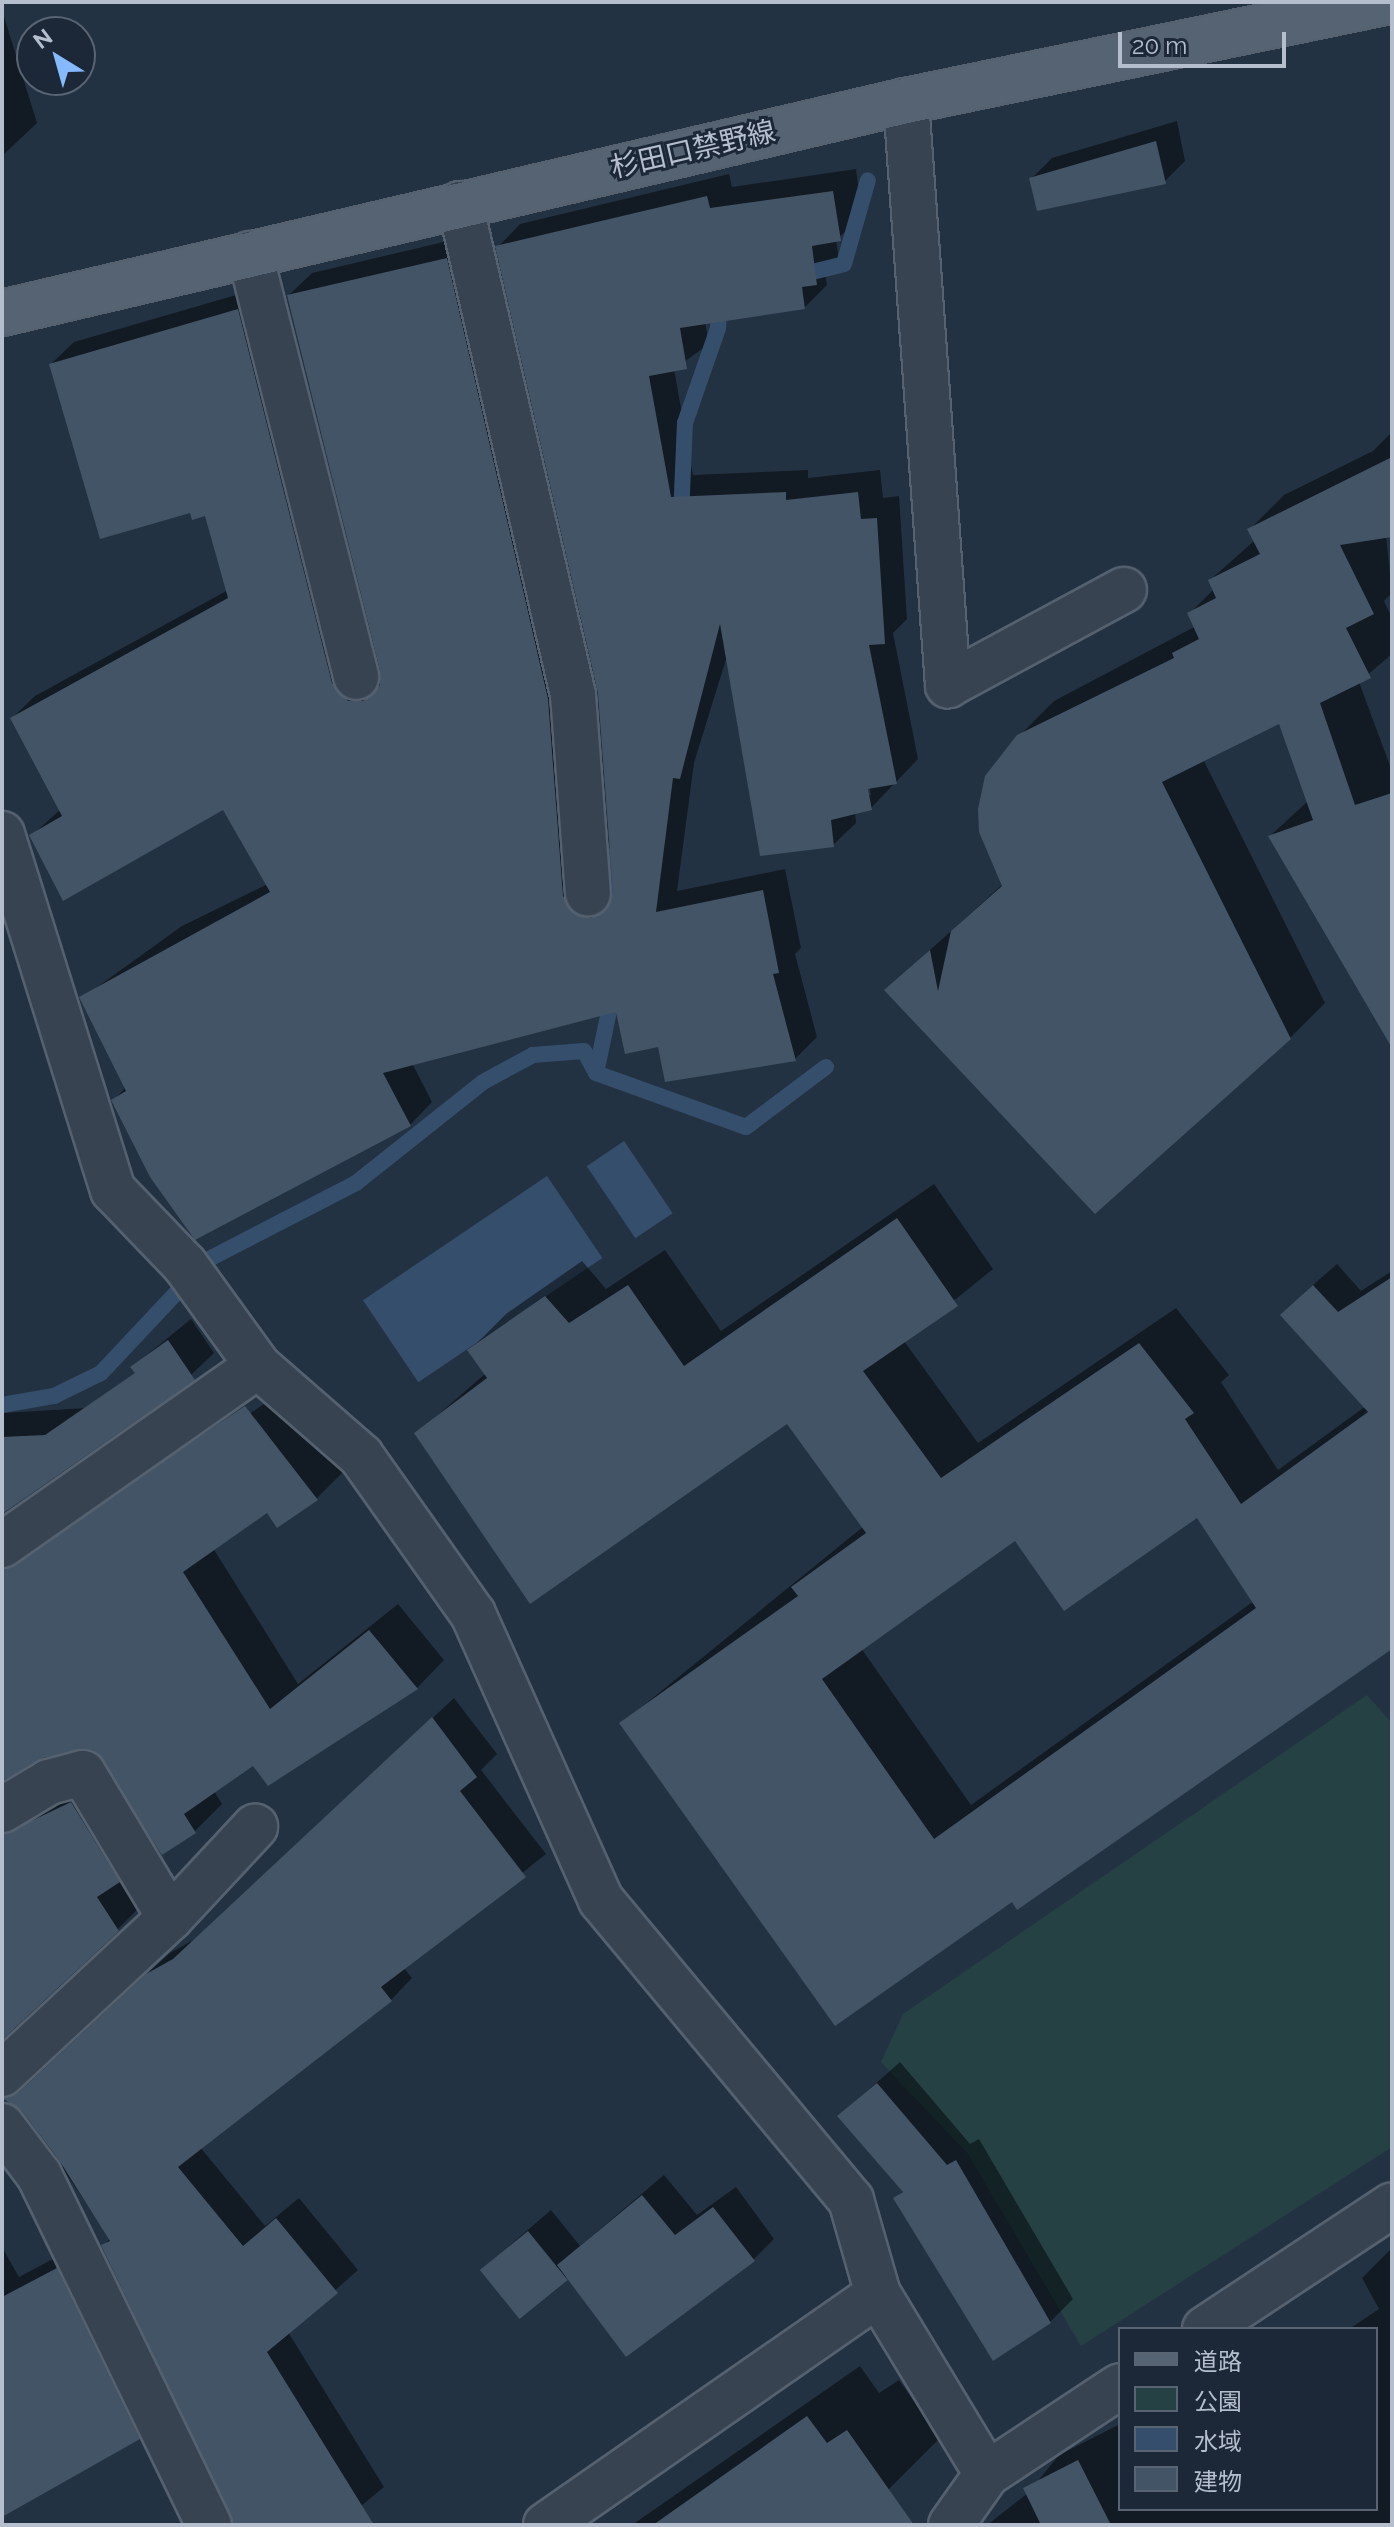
<!DOCTYPE html>
<html>
<head>
<meta charset="utf-8">
<style>
  body { margin:0 }
  #map { position:relative; width:1394px; height:2527px; overflow:hidden; background:#233243; font-family:Raleway,"Noto Sans JP",sans-serif }
  div>[style] { position:absolute }
  [style*='--x'] { left:calc(var(--x)*1px); top:calc(var(--y)*1px); width:calc(var(--w)*1px); rotate:calc(var(--a)*1deg) }
  .green>* { inset:0; background:#254144 }
  .water>* { inset:0; background:#354e6b; transform-origin:0 0 }
  .shadow>* { inset:0; background:#0007 }
  .stream>* { height:16px; margin:-8px; padding:0 8px; transform-origin:8px; border-radius:8px; background:#354e6b }
  .building>* { inset:0; background:#445467; transform-origin:0 0 }
  .roads { filter:drop-shadow(2px 0 #55616f) drop-shadow(-2px 0 #55616f) drop-shadow(0 2px #55616f) drop-shadow(0 -2px #55616f) }
  .minor>* { height:44px; margin:-22px; padding:0 22px; transform-origin:22px; border-radius:22px; background:#384352 }
  .major>* { height:44px; margin:-22px; padding:0 22px; transform-origin:22px; border-radius:22px; background:#556372 }
  span { translate:-50% -50%; white-space:nowrap; text-align:center; line-height:1.15; -webkit-text-stroke:6px #1c2837; paint-order:stroke }
  .street-label { font-size:28px; color:#b4becc }
  .frame { position:absolute; inset:0; border:4px solid #b4becc; pointer-events:none }
  .legend { position:absolute; left:1118px; top:2327px; width:260px; height:184px; box-sizing:border-box; background:#1c2837; border:2px solid #596473; margin:0; padding:10px 14px; list-style:none; font-size:24px; color:#b4becc }
  .legend li { display:flex; align-items:center; gap:16px; height:40px }
  .legend b { width:40px; border:2px solid #596473 }
  .north { position:absolute; left:16px; top:16px; width:80px; height:80px; box-sizing:border-box; background:#1c2837; border:2px solid #596473; border-radius:50%; rotate:323deg; font-size:22px; font-weight:700; line-height:32px; text-align:center; color:#b4becc }
  .north::after { content:''; display:block; margin:auto; width:28px; height:36px; background:#87b9ff; clip-path:polygon(50% 0,100% 100%,50% 72%,0 100%) }
  .scale { position:absolute; left:1118px; top:32px; width:168px; height:36px; box-sizing:border-box; border:4px solid #b4becc; border-top:0; padding-left:10px; font-size:24px; line-height:28px; white-space:nowrap; color:#b4becc; -webkit-text-stroke:6px #1c2837; paint-order:stroke }
</style>
</head>
<body>
<div id="map">
  <div class="green">
    <div style="clip-path:polygon(1367px 1695px,1392px 1723px,1392px 2147px,1081px 2346px,968px 2154px,881px 2062px,903px 2014px)"></div>
  </div>
  <div class="water">
    <div style="left:624px;top:1141px;width:87px;height:45px;rotate:56deg"></div>
    <div style="left:547px;top:1176px;width:99px;height:222px;rotate:56deg"></div>
  </div>
  <div class="shadow">
    <div style="clip-path:polygon(2px 10px,37px 123px,2px 156px)"></div>
    <div style="clip-path:polygon(1177px 121px,1185px 161px,1164px 182px,1031px 179px,1052px 158px)"></div>
    <div style="clip-path:polygon(evenodd,856px 169px,862px 217px,836px 240px,839px 260px,825px 274px,827px 285px,804px 308px,705px 322px,709px 344px,674px 369px,693px 475px,808px 470px,808px 478px,880px 470px,883px 498px,899px 496px,907px 619px,893px 633px,918px 759px,871px 808px,855px 812px,856px 823px,833px 845px,727px 656px,694px 763px,677px 891px,785px 869px,801px 948px,795px 954px,817px 1037px,795px 1059px,659px 1045px,618px 1009px,412px 1063px,432px 1102px,410px 1125px,114px 1100px,126px 1087px,82px 998px,182px 926px,268px 884px,224px 807px,31px 836px,61px 809px,12px 718px,35px 696px,228px 590px,206px 514px,191px 511px,51px 364px,74px 342px,260px 288px,371px 679px,382px 679px,289px 295px,312px 273px,469px 236px,599px 893px,614px 896px,600px 693px,498px 247px,520px 224px,729px 174px,732px 187px,856px 169px,868px 779px,871px 795px,867px 795px,868px 779px)"></div>
    <div style="clip-path:polygon(1392px 432px,1392px 534px,1386px 535px,1392px 593px,1384px 601px,1392px 618px,1392px 654px,1359px 682px,1392px 771px,1392px 1044px,1270px 836px,1308px 801px,1281px 721px,1203px 759px,1325px 1003px,1290px 1038px,886px 990px,1003px 884px,1018px 737px,1054px 701px,1196px 626px,1190px 613px,1214px 589px,1210px 580px,1255px 540px,1249px 530px,1284px 495px,1373px 451px)"></div>
    <div style="clip-path:polygon(evenodd,934px 1184px,993px 1269px,904px 1341px,978px 1443px,1176px 1308px,1229px 1375px,1221px 1382px,1278px 1470px,1392px 1387px,1392px 1647px,1012px 1900px,622px 1723px,864px 1526px,788px 1421px,417px 1433px,486px 1373px,470px 1350px,506px 1314px,582px 1261px,606px 1289px,665px 1250px,721px 1331px,934px 1184px,1198px 1515px,1254px 1601px,971px 1805px,861px 1648px,1015px 1538px,1198px 1515px)"></div>
    <div style="clip-path:polygon(1337px 1264px,1361px 1291px,1392px 1271px,1392px 1349px,1305px 1292px)"></div>
    <div style="clip-path:polygon(191px 1319px,214px 1353px,191px 1375px,132px 1367px)"></div>
    <div style="clip-path:polygon(282px 1392px,344px 1471px,317px 1498px,267px 1510px,213px 1548px,298px 1684px,398px 1604px,444px 1660px,417px 1688px,269px 1784px,253px 1763px,214px 1791px,222px 1804px,195px 1831px,92px 1747px,42px 1756px,7px 1776px,17px 1804px,99px 1776px,145px 1902px,2px 2044px,2px 1580px)"></div>
    <div style="clip-path:polygon(122px 1406px,2px 1488px,2px 1413px)"></div>
    <div style="clip-path:polygon(454px 1698px,497px 1754px,481px 1770px,546px 1854px,403px 1967px,412px 1978px,391px 2000px,200px 2147px,265px 2226px,299px 2198px,358px 2270px,288px 2332px,384px 2487px,338px 2525px,233px 2525px,103px 2246px,110px 2239px,23px 2109px,7px 2101px,170px 1953px,197px 1938px)"></div>
    <div style="clip-path:polygon(900px 2062px,970px 2144px,979px 2139px,1073px 2299px,1050px 2322px,895px 2199px,904px 2190px,839px 2116px)"></div>
    <div style="clip-path:polygon(664px 2175px,697px 2215px,736px 2187px,774px 2239px,753px 2260px,568px 2276px,519px 2316px,482px 2269px,551px 2210px,580px 2246px)"></div>
    <div style="clip-path:polygon(83px 2243px,165px 2411px,138px 2438px,2px 2510px,2px 2247px,19px 2277px)"></div>
    <div style="clip-path:polygon(1392px 2248px,1392px 2525px,987px 2525px,1028px 2493px,1059px 2455px,1120px 2424px,1120px 2509px,1376px 2509px,1376px 2329px,1349px 2329px,1379px 2309px,1362px 2278px)"></div>
    <div style="clip-path:polygon(860px 2366px,879px 2393px,899px 2380px,940px 2438px,889px 2489px,837px 2525px,632px 2525px)"></div>
  </div>
  <div class="stream">
    <div style="--x:796;--y:276;--w:49;--a:-14"></div>
    <div style="--x:844;--y:264;--w:87;--a:-74.1"></div>
    <div style="--x:681;--y:517;--w:94;--a:-87.6"></div>
    <div style="--x:685;--y:423;--w:101;--a:-70.8"></div>
    <div style="--x:718;--y:328;--w:26;--a:-86"></div>
    <div style="--x:612;--y:856;--w:61;--a:90"></div>
    <div style="--x:596;--y:1073;--w:83;--a:-78.1"></div>
    <div style="--x:2;--y:1405;--w:53;--a:-9.8"></div>
    <div style="--x:54;--y:1396;--w:52;--a:-26.1"></div>
    <div style="--x:101;--y:1373;--w:155;--a:-46.8"></div>
    <div style="--x:207;--y:1260;--w:168;--a:-27.3"></div>
    <div style="--x:356;--y:1183;--w:162;--a:-38.5"></div>
    <div style="--x:483;--y:1082;--w:57;--a:-28.4"></div>
    <div style="--x:533;--y:1055;--w:51;--a:-4.5"></div>
    <div style="--x:584;--y:1051;--w:25;--a:61"></div>
    <div style="--x:596;--y:1073;--w:159;--a:19.8"></div>
    <div style="--x:746;--y:1127;--w:100;--a:-36.9"></div>
  </div>
  <div class="building">
    <div style="clip-path:polygon(1156px 141px,1166px 184px,1037px 211px,1029px 178px)"></div>
    <div style="clip-path:polygon(833px 191px,841px 241px,812px 246px,817px 285px,802px 287px,805px 309px,680px 328px,687px 369px,649px 376px,671px 497px,786px 492px,786px 500px,858px 492px,861px 519px,877px 518px,885px 644px,869px 645px,897px 784px,868px 789px,872px 810px,831px 820px,834px 847px,760px 856px,720px 624px,680px 779px,673px 778px,656px 912px,763px 890px,779px 973px,773px 974px,796px 1061px,665px 1082px,658px 1047px,625px 1054px,616px 1012px,383px 1073px,411px 1126px,195px 1240px,150px 1177px,111px 1100px,126px 1091px,79px 997px,270px 892px,223px 810px,63px 901px,29px 835px,62px 816px,10px 718px,228px 598px,205px 516px,192px 520px,190px 513px,100px 539px,49px 364px,238px 309px,332px 683px,348px 701px,363px 701px,380px 685px,380px 671px,287px 295px,447px 258px,548px 699px,563px 896px,577px 915px,591px 918px,610px 904px,613px 891px,598px 693px,495px 246px,707px 196px,710px 208px)"></div>
    <div style="clip-path:polygon(1392px 457px,1392px 537px,1340px 545px,1374px 614px,1346px 628px,1371px 678px,1320px 703px,1355px 805px,1392px 793px,1392px 1048px,1268px 836px,1313px 820px,1279px 724px,1162px 782px,1291px 1039px,1095px 1214px,884px 990px,930px 950px,938px 991px,951px 931px,1002px 886px,979px 832px,978px 809px,985px 776px,1017px 735px,1174px 658px,1172px 653px,1199px 639px,1187px 613px,1216px 598px,1208px 580px,1260px 554px,1247px 529px)"></div>
    <div style="clip-path:polygon(evenodd,897px 1218px,958px 1306px,863px 1371px,941px 1478px,1139px 1343px,1194px 1413px,1185px 1419px,1241px 1504px,1368px 1412px,1280px 1315px,1313px 1285px,1338px 1312px,1392px 1277px,1392px 1649px,1017px 1910px,1012px 1902px,835px 2026px,619px 1723px,798px 1596px,791px 1587px,866px 1533px,787px 1424px,530px 1604px,414px 1433px,487px 1378px,467px 1350px,545px 1296px,569px 1323px,628px 1285px,684px 1366px,897px 1218px,1197px 1518px,1256px 1608px,934px 1839px,822px 1679px,1015px 1541px,1064px 1611px,1197px 1518px)"></div>
    <div style="clip-path:polygon(168px 1340px,195px 1380px,2px 1514px,2px 1437px,45px 1435px,135px 1373px,130px 1367px)"></div>
    <div style="clip-path:polygon(245px 1406px,318px 1500px,277px 1528px,267px 1513px,183px 1572px,270px 1709px,369px 1630px,418px 1689px,268px 1786px,253px 1766px,184px 1814px,196px 1833px,162px 1855px,93px 1750px,42px 1758px,2px 1781px,2px 1570px)"></div>
    <div style="clip-path:polygon(432px 1717px,477px 1777px,460px 1791px,526px 1877px,381px 1987px,392px 2001px,178px 2167px,243px 2246px,276px 2218px,338px 2293px,267px 2352px,374px 2525px,234px 2525px,101px 2245px,110px 2241px,59px 2160px,22px 2111px,2px 2098px,19px 2092px,146px 1974px,173px 1959px)"></div>
    <div style="clip-path:polygon(71px 1802px,120px 1882px,97px 1897px,119px 1931px,2px 2040px,2px 1835px)"></div>
    <div style="clip-path:polygon(877px 2083px,947px 2165px,956px 2160px,1051px 2323px,993px 2361px,893px 2198px,903px 2192px,837px 2116px)"></div>
    <div style="clip-path:polygon(642px 2195px,675px 2235px,713px 2207px,755px 2261px,626px 2357px,557px 2265px)"></div>
    <div style="left:528px;top:2231px;width:63px;height:62px;rotate:51deg"></div>
    <div style="clip-path:polygon(57px 2268px,140px 2439px,2px 2517px,2px 2297px)"></div>
    <div style="clip-path:polygon(807px 2416px,827px 2443px,847px 2430px,914px 2525px,653px 2525px)"></div>
    <div style="clip-path:polygon(1078px 2460px,1111px 2525px,1041px 2525px,1023px 2488px)"></div>
  </div>
  <div class="roads">
    <div class="minor">
      <div style="--x:906;--y:101;--w:586;--a:85.89"></div>
      <div style="--x:948;--y:685;--w:200;--a:-28.4"></div>
      <div style="--x:460;--y:204;--w:504;--a:77.04"></div>
      <div style="--x:573;--y:695;--w:199;--a:85.7"></div>
      <div style="--x:250;--y:254;--w:436;--a:75.9"></div>
      <div style="--x:2;--y:834;--w:373;--a:72.7"></div>
      <div style="--x:113;--y:1190;--w:104;--a:46.2"></div>
      <div style="--x:185;--y:1265;--w:125;--a:54.1"></div>
      <div style="--x:258;--y:1366;--w:137;--a:41.1"></div>
      <div style="--x:361;--y:1456;--w:194;--a:54.7"></div>
      <div style="--x:473;--y:1614;--w:313;--a:65.9"></div>
      <div style="--x:601;--y:1900;--w:391;--a:50.2"></div>
      <div style="--x:851;--y:2200;--w:98;--a:74"></div>
      <div style="--x:878;--y:2294;--w:210;--a:58.8"></div>
      <div style="--x:987;--y:2474;--w:159;--a:-33.5"></div>
      <div style="--x:2;--y:1545;--w:312;--a:-35"></div>
      <div style="--x:2;--y:1810;--w:55;--a:-30.8"></div>
      <div style="--x:49;--y:1782;--w:35;--a:-15"></div>
      <div style="--x:83;--y:1773;--w:169;--a:59"></div>
      <div style="--x:2;--y:2074;--w:229;--a:-42.9"></div>
      <div style="--x:170;--y:1918;--w:125;--a:-47"></div>
      <div style="--x:2;--y:2126;--w:61;--a:52.9"></div>
      <div style="--x:39;--y:2175;--w:389;--a:64.1"></div>
      <div style="--x:1205;--y:2329;--w:224;--a:-33.5"></div>
      <div style="--x:546;--y:2525;--w:404;--a:-34.8"></div>
      <div style="--x:951;--y:2525;--w:62;--a:-54.8"></div>
    </div>
    <div class="major">
      <div style="--x:2;--y:313;--w:929;--a:-13.2"></div>
      <div style="--x:906;--y:101;--w:490;--a:-11.7"></div>
    </div>
  </div>
  <div class="street-label">
    <span style="left:693px;top:150px;rotate:-13deg">杉田口禁野線</span>
  </div>
  <div class="frame"></div>
  <ul class="legend">
  <li><b style="height:10px;background:#556372"></b>道路</li>
  <li><b style="height:22px;background:#254144"></b>公園</li>
  <li><b style="height:22px;background:#354e6b"></b>水域</li>
  <li><b style="height:22px;background:#445467"></b>建物</li>
  </ul>
  <div class="north">N</div>
  <div class="scale">20 m</div>
</div>
</body>
</html>
